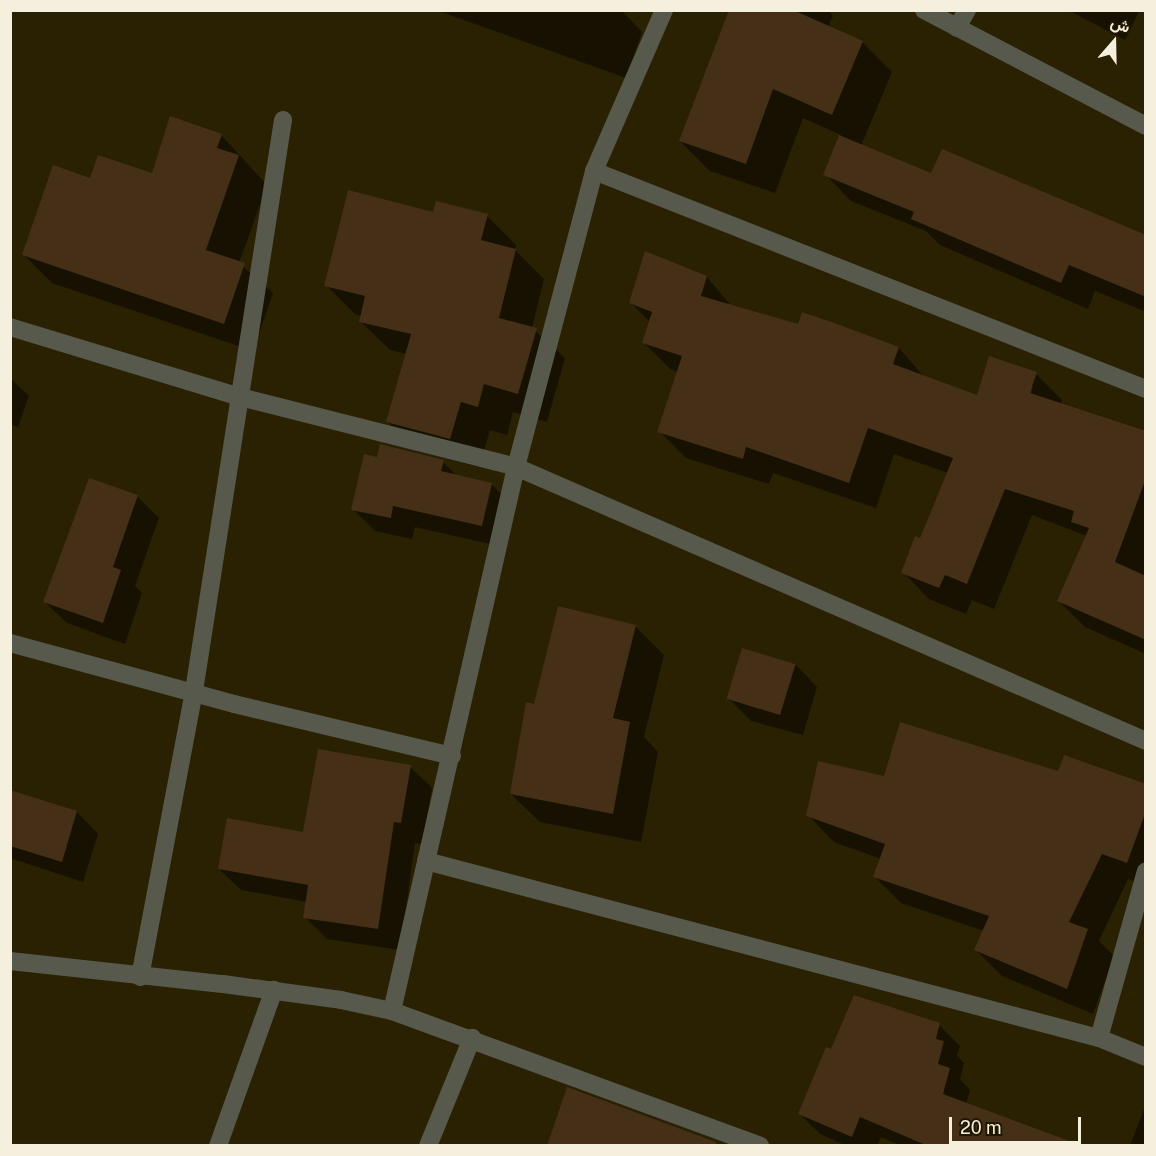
<!DOCTYPE html>
<html>
<head>
<meta charset="utf-8">
<style>
  body { margin:0 }
  #map { position:relative; width:1156px; height:1156px; overflow:hidden; background:#2a2102; font-family:"Public Sans",Vazirmatn,sans-serif }
  div>[style] { position:absolute }
  [style*='--x'] { left:calc(var(--x)*1px); top:calc(var(--y)*1px); width:calc(var(--w)*1px); rotate:calc(var(--a)*1deg) }
  .shadow>* { inset:0; background:#0007 }
  .building>* { inset:0; background:#452f17; transform-origin:0 0 }
  .street>* { height:18px; margin:-9px; padding:0 9px; transform-origin:9px; border-radius:9px; background:#56594b }
  span { translate:-50% -50%; white-space:nowrap; text-align:center; line-height:1.15; -webkit-text-stroke:5px #201700; paint-order:stroke }
  .frame { position:absolute; inset:0; border:12px solid #f5efdd; pointer-events:none }
  .north { position:absolute; left:1084px; top:12px; width:60px; height:60px; -webkit-text-stroke:4px #201700; paint-order:stroke; rotate:20deg; font-size:16px; font-weight:700; line-height:24px; text-align:center; color:#f5efdd }
  .north::after { content:''; display:block; margin:auto; width:21px; height:27px; background:#f5efdd; clip-path:polygon(50% 0,100% 100%,50% 72%,0 100%) }
  .scale { position:absolute; left:949px; top:1117px; width:132px; height:27px; box-sizing:border-box; border:3px solid #f5efdd; border-top:0; padding-left:8px; font-size:18px; line-height:21px; white-space:nowrap; color:#f5efdd; -webkit-text-stroke:4px #201700; paint-order:stroke }
</style>
</head>
<body>
<div id="map">
  <div class="shadow">
    <div style="clip-path:polygon(436px 10px,621px 10px,642px 32px,626px 78px)"></div>
    <div style="clip-path:polygon(730px 10px,828px 10px,833px 16px,828px 27px,862px 42px,892px 72px,861px 146px,932px 175px,1146px 237px,1146px 312px,1095px 291px,1088px 309px,940px 245px,926px 231px,851px 201px,825px 174px,841px 135px,803px 118px,775px 193px,710px 171px,680px 141px)"></div>
    <div style="clip-path:polygon(1068px 10px,1140px 10px,1125px 40px)"></div>
    <div style="clip-path:polygon(171px 118px,222px 136px,267px 185px,239px 263px,273px 293px,253px 351px,52px 283px,24px 255px,91px 180px,153px 175px)"></div>
    <div style="clip-path:polygon(434px 213px,487px 216px,516px 245px,515px 250px,544px 279px,532px 328px,565px 358px,547px 422px,513px 412px,507px 435px,490px 430px,479px 467px,417px 451px,388px 422px,407px 354px,390px 350px,360px 321px,362px 316px,355px 314px,326px 285px)"></div>
    <div style="clip-path:polygon(evenodd,707px 277px,732px 307px,799px 326px,836px 326px,899px 348px,924px 377px,978px 397px,1036px 374px,1062px 400px,1061px 405px,1146px 433px,1146px 654px,1085px 627px,1059px 601px,1087px 536px,1032px 515px,994px 609px,972px 600px,966px 614px,929px 599px,903px 572px,921px 540px,948px 473px,894px 454px,876px 508px,773px 473px,769px 484px,686px 458px,659px 431px,678px 372px,670px 369px,644px 343px,651px 323px,631px 303px,707px 277px,1030px 387px,1033px 387px,1029px 401px,1030px 387px)"></div>
    <div style="clip-path:polygon(10px 378px,29px 396px,18px 427px,10px 424px)"></div>
    <div style="clip-path:polygon(378px 459px,443px 462px,458px 477px,491px 484px,513px 506px,504px 547px,415px 527px,412px 539px,375px 531px,353px 509px)"></div>
    <div style="clip-path:polygon(137px 496px,159px 518px,135px 586px,142px 593px,125px 644px,67px 623px,45px 602px)"></div>
    <div style="clip-path:polygon(635px 626px,664px 655px,644px 737px,658px 752px,641px 842px,540px 822px,511px 794px,535px 706px)"></div>
    <div style="clip-path:polygon(796px 665px,817px 687px,803px 735px,751px 721px,729px 699px)"></div>
    <div style="clip-path:polygon(410px 767px,432px 788px,422px 844px,415px 843px,400px 950px,327px 939px,305px 917px,307px 902px,241px 890px,219px 869px,304px 833px)"></div>
    <div style="clip-path:polygon(1059px 773px,1146px 785px,1146px 885px,1128px 879px,1099px 941px,1114px 956px,1093px 1014px,1002px 976px,976px 950px,984px 931px,901px 903px,874px 876px,881px 859px,834px 842px,808px 815px,885px 778px)"></div>
    <div style="clip-path:polygon(10px 791px,77px 812px,98px 834px,83px 882px,10px 858px)"></div>
    <div style="clip-path:polygon(939px 1025px,960px 1046px,957px 1056px,964px 1063px,960px 1079px,970px 1090px,966px 1104px,1053px 1146px,902px 1146px,881px 1137px,877px 1146px,847px 1146px,820px 1134px,800px 1114px,832px 1051px)"></div>
    <div style="clip-path:polygon(1146px 1104px,1146px 1146px,1130px 1146px)"></div>
  </div>
  <div class="building">
    <div style="clip-path:polygon(729px 10px,793px 10px,863px 41px,832px 115px,773px 89px,746px 164px,679px 141px)"></div>
    <div style="clip-path:polygon(170px 116px,222px 134px,217px 148px,239px 155px,206px 250px,245px 263px,224px 324px,22px 255px,53px 165px,90px 178px,98px 155px,152px 173px)"></div>
    <div style="clip-path:polygon(839px 135px,931px 173px,942px 149px,1146px 235px,1146px 297px,1069px 265px,1061px 283px,911px 219px,914px 212px,823px 175px)"></div>
    <div style="clip-path:polygon(348px 190px,433px 212px,436px 201px,488px 214px,481px 240px,516px 249px,499px 318px,537px 328px,518px 394px,484px 384px,478px 407px,461px 402px,450px 439px,386px 422px,411px 334px,359px 322px,365px 296px,324px 286px)"></div>
    <div style="clip-path:polygon(645px 251px,707px 276px,701px 296px,798px 324px,802px 312px,837px 324px,899px 347px,893px 364px,977px 395px,989px 356px,1037px 372px,1030px 393px,1146px 431px,1146px 478px,1115px 562px,1146px 576px,1146px 640px,1057px 601px,1089px 528px,1071px 522px,1074px 511px,1005px 489px,967px 584px,945px 575px,939px 588px,901px 573px,915px 536px,920px 538px,953px 458px,868px 428px,849px 483px,746px 447px,743px 459px,657px 432px,682px 356px,642px 343px,652px 312px,629px 303px)"></div>
    <div style="clip-path:polygon(380px 444px,444px 460px,441px 471px,492px 483px,482px 526px,393px 506px,391px 518px,351px 510px,364px 454px,377px 457px)"></div>
    <div style="clip-path:polygon(89px 478px,138px 495px,113px 567px,121px 570px,103px 623px,43px 602px)"></div>
    <div style="clip-path:polygon(558px 606px,636px 625px,613px 718px,630px 722px,613px 814px,510px 794px,526px 702px,534px 704px)"></div>
    <div style="left:742px;top:648px;width:56px;height:53px;rotate:17deg"></div>
    <div style="clip-path:polygon(900px 722px,1058px 771px,1064px 755px,1146px 784px,1146px 811px,1127px 863px,1102px 854px,1069px 922px,1088px 929px,1067px 989px,974px 950px,989px 916px,873px 877px,885px 844px,806px 816px,818px 761px,884px 776px)"></div>
    <div style="clip-path:polygon(318px 749px,411px 765px,401px 823px,394px 822px,378px 929px,303px 918px,308px 885px,218px 869px,227px 818px,303px 832px)"></div>
    <div style="clip-path:polygon(10px 790px,77px 811px,62px 862px,10px 846px)"></div>
    <div style="clip-path:polygon(854px 995px,940px 1023px,936px 1039px,944px 1041px,938px 1064px,950px 1068px,943px 1094px,1072px 1142px,1071px 1146px,928px 1146px,860px 1117px,852px 1137px,798px 1114px,826px 1047px,831px 1049px)"></div>
    <div style="clip-path:polygon(567px 1087px,716px 1142px,716px 1146px,547px 1146px)"></div>
  </div>
  <div class="street">
    <div style="--x:924;--y:10;--w:250;--a:27.6"></div>
    <div style="--x:957;--y:28;--w:21;--a:-61"></div>
    <div style="--x:594;--y:171;--w:593;--a:21.55"></div>
    <div style="--x:10;--y:327;--w:240;--a:16.9"></div>
    <div style="--x:240;--y:397;--w:285;--a:14.2"></div>
    <div style="--x:516;--y:467;--w:687;--a:23.51"></div>
    <div style="--x:10;--y:643;--w:232;--a:15.2"></div>
    <div style="--x:234;--y:704;--w:224;--a:13.4"></div>
    <div style="--x:426;--y:861;--w:696;--a:14.74"></div>
    <div style="--x:1099;--y:1038;--w:51;--a:22"></div>
    <div style="--x:10;--y:961;--w:214;--a:6.2"></div>
    <div style="--x:223;--y:984;--w:119;--a:7.7"></div>
    <div style="--x:341;--y:1000;--w:52;--a:12.2"></div>
    <div style="--x:392;--y:1011;--w:392;--a:20.1"></div>
    <div style="--x:140;--y:977;--w:291;--a:-79.3"></div>
    <div style="--x:194;--y:691;--w:578;--a:-81.14"></div>
    <div style="--x:392;--y:1011;--w:558;--a:-77.16"></div>
    <div style="--x:516;--y:467;--w:306;--a:-75.2"></div>
    <div style="--x:594;--y:171;--w:176;--a:-66.5"></div>
    <div style="--x:1099;--y:1038;--w:173;--a:-74.3"></div>
    <div style="--x:218;--y:1146;--w:166;--a:-70.3"></div>
    <div style="--x:428;--y:1146;--w:117;--a:-67.8"></div>
  </div>
  <div class="frame"></div>
  <div class="north">ش</div>
  <div class="scale">20 m</div>
</div>
</body>
</html>
